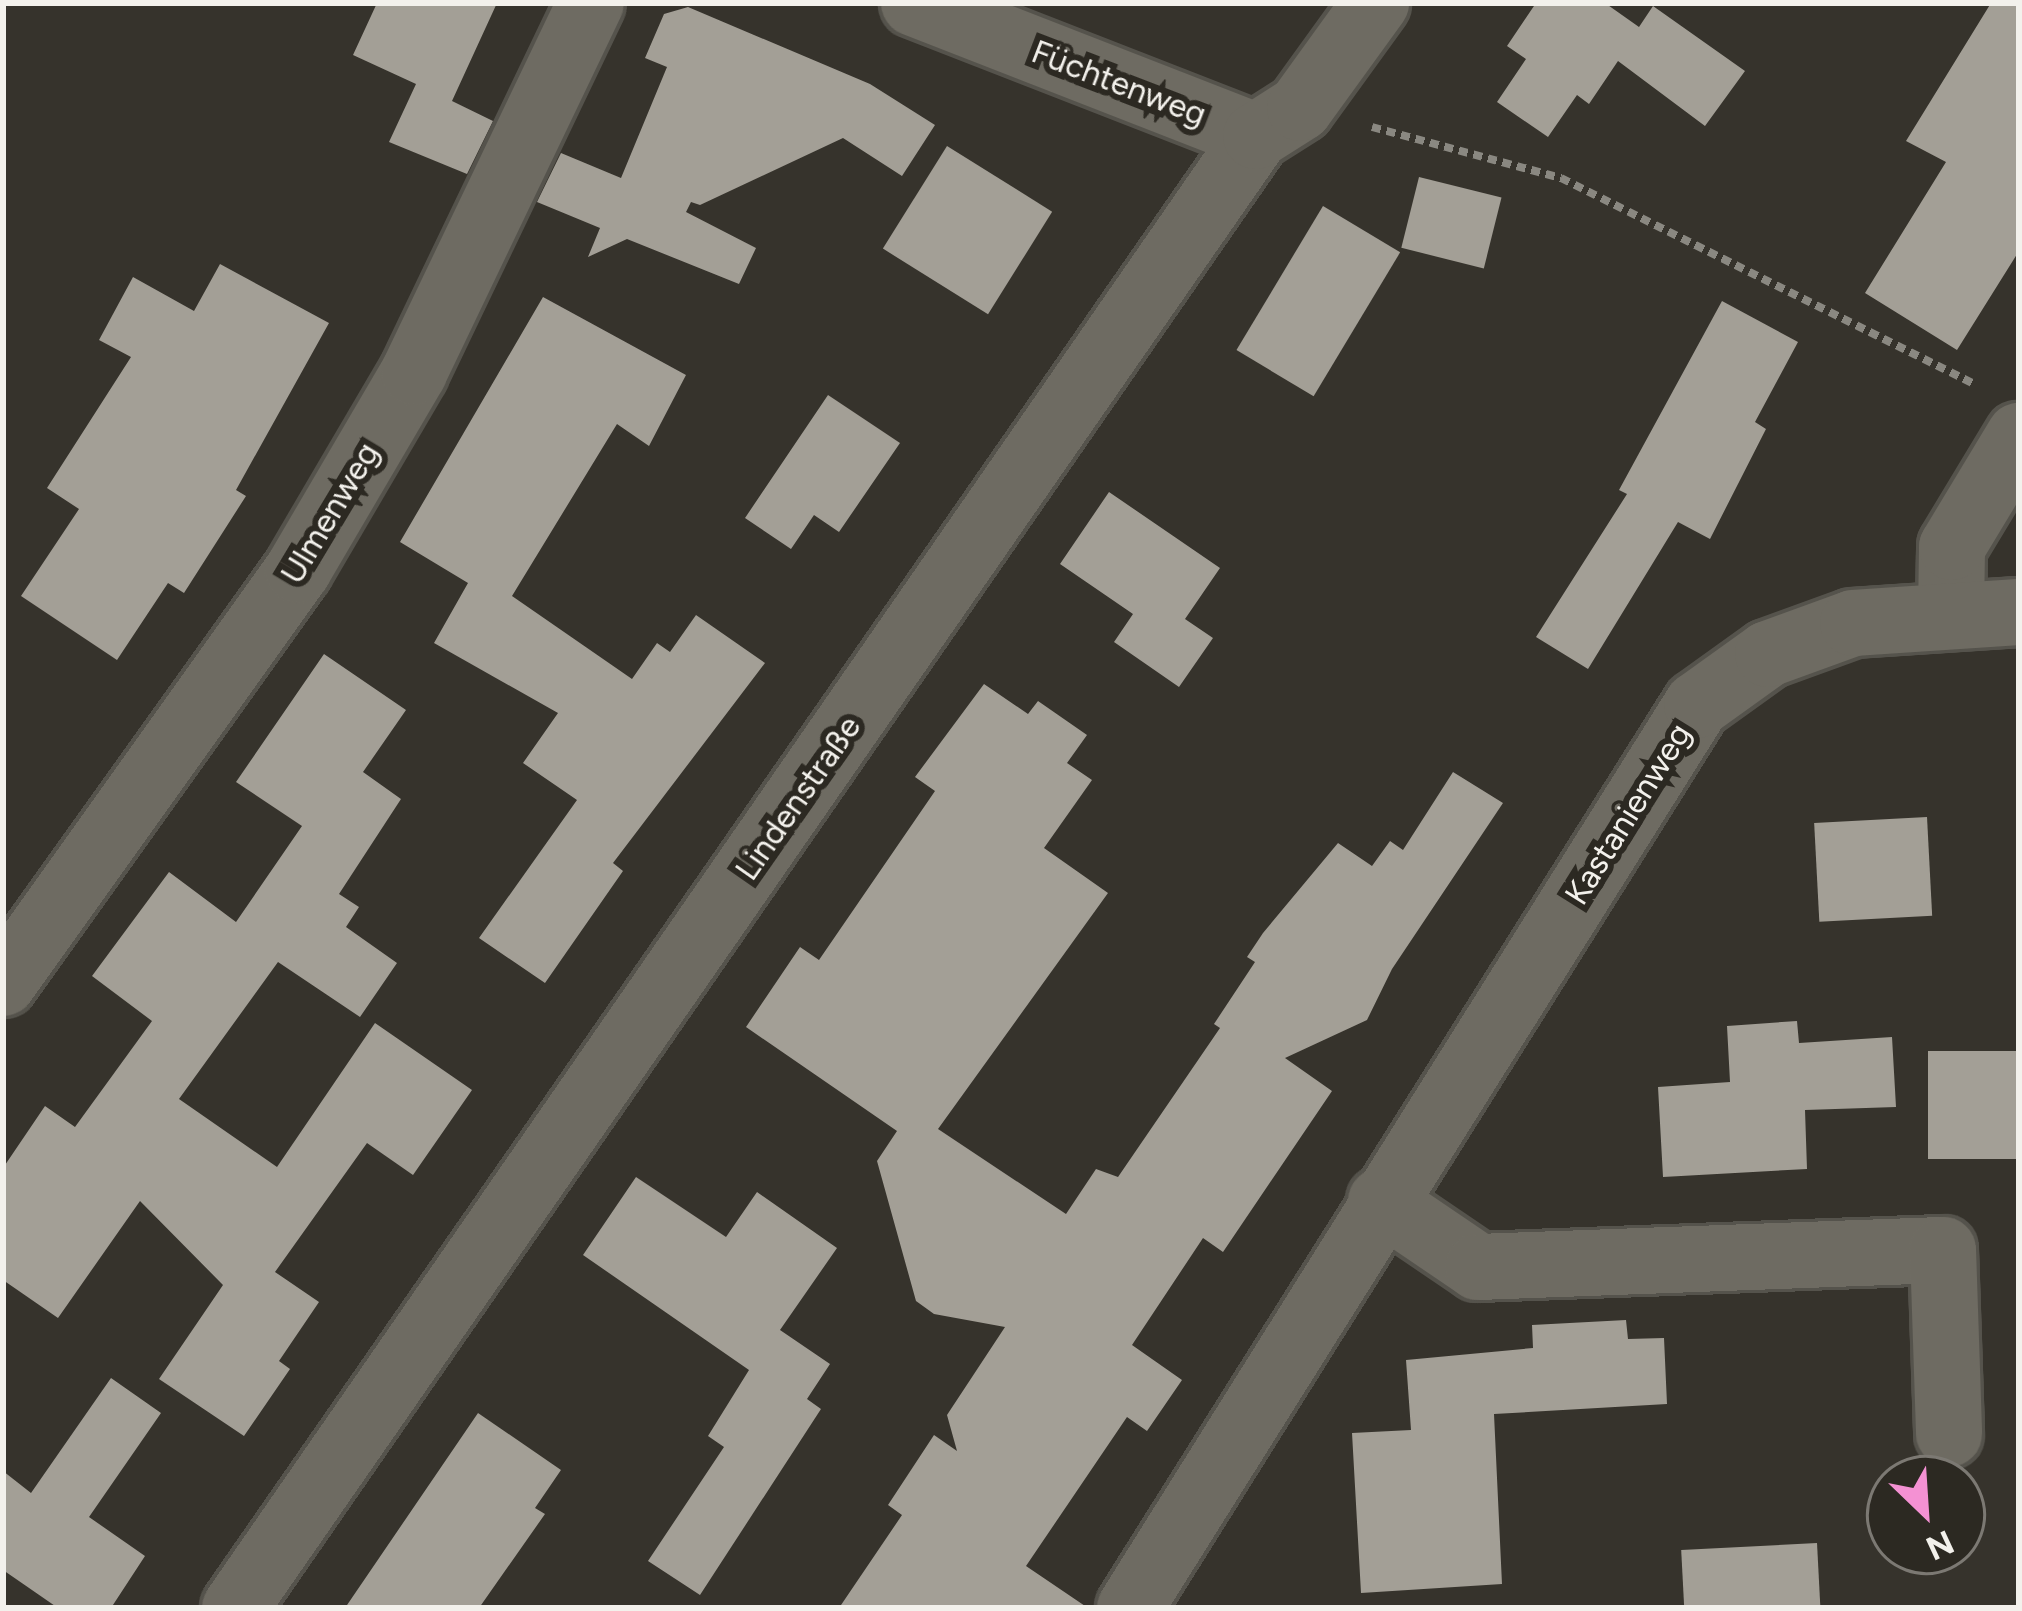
<!DOCTYPE html>
<html>
<head>
<meta charset="utf-8">
<style>
  body { margin:0 }
  #map { position:relative; width:2022px; height:1611px; overflow:hidden; background:#36332c; font-family:Figtree,sans-serif }
  div>[style] { position:absolute }
  [style*='--x'] { left:calc(var(--x)*1px); top:calc(var(--y)*1px); width:calc(var(--w)*1px); rotate:calc(var(--a)*1deg) }
  .building>* { inset:0; background:#a39f96; transform-origin:0 0 }
  .path>* { height:8px; margin-top:-4px; transform-origin:0; background:repeating-linear-gradient(90deg,#8a8881 0 9px,transparent 0 15px) }
  .roads { filter:drop-shadow(3px 0 #55534c) drop-shadow(-3px 0 #55534c) drop-shadow(0 3px #55534c) drop-shadow(0 -3px #55534c) }
  .minor>* { height:66px; margin:-33px; padding:0 33px; transform-origin:33px; border-radius:33px; background:#6e6b62 }
  span { translate:-50% -50%; white-space:nowrap; text-align:center; line-height:1.15; -webkit-text-stroke:12px #2c2922; paint-order:stroke }
  .street-label { font-size:33px; color:#f3f1ec }
  .frame { position:absolute; inset:0; border:6px solid #f3f1ec; pointer-events:none }
  .north { position:absolute; left:1866px; top:1455px; width:120px; height:120px; box-sizing:border-box; background:#2c2922; border:3px solid #7c7973; border-radius:50%; rotate:155deg; font-size:33px; font-weight:700; line-height:48px; text-align:center; color:#f3f1ec }
  .north::after { content:''; display:block; margin:auto; width:42px; height:54px; background:#f491d3; clip-path:polygon(50% 0,100% 100%,50% 72%,0 100%) }
</style>
</head>
<body>
<div id="map">
  <div class="building">
    <div style="clip-path:polygon(377px 3px,497px 3px,452px 101px,493px 121px,467px 174px,389px 142px,416px 84px,353px 55px)"></div>
    <div style="clip-path:polygon(1536px 3px,1605px 3px,1639px 27px,1653px 6px,1745px 71px,1705px 126px,1618px 61px,1589px 104px,1577px 95px,1548px 137px,1497px 102px,1526px 59px,1507px 46px)"></div>
    <div style="clip-path:polygon(1991px 3px,2019px 3px,2019px 251px,1957px 350px,1865px 293px,1946px 162px,1906px 141px)"></div>
    <div style="clip-path:polygon(688px 7px,870px 84px,935px 125px,902px 176px,843px 138px,700px 205px,691px 202px,686px 212px,756px 248px,739px 284px,627px 239px,588px 257px,600px 228px,537px 202px,561px 153px,621px 178px,667px 67px,645px 58px,664px 14px)"></div>
    <div style="left:947px;top:146px;width:124px;height:121px;rotate:32deg"></div>
    <div style="left:1419px;top:177px;width:85px;height:73px;rotate:14deg"></div>
    <div style="left:1323px;top:206px;width:90px;height:168px;rotate:31deg"></div>
    <div style="clip-path:polygon(220px 264px,329px 323px,236px 490px,246px 496px,184px 593px,168px 583px,117px 660px,21px 596px,79px 509px,47px 488px,131px 357px,99px 340px,133px 277px,194px 311px)"></div>
    <div style="clip-path:polygon(543px 297px,686px 375px,649px 446px,617px 424px,512px 596px,632px 679px,657px 643px,670px 652px,696px 615px,765px 663px,613px 863px,623px 871px,545px 983px,479px 938px,577px 800px,523px 763px,558px 713px,434px 643px,468px 583px,400px 542px)"></div>
    <div style="clip-path:polygon(1722px 301px,1798px 342px,1755px 422px,1766px 429px,1710px 539px,1678px 522px,1588px 669px,1536px 637px,1627px 494px,1619px 490px)"></div>
    <div style="clip-path:polygon(828px 395px,900px 443px,839px 532px,814px 515px,791px 549px,745px 518px)"></div>
    <div style="clip-path:polygon(1109px 492px,1220px 568px,1185px 619px,1213px 638px,1179px 687px,1114px 642px,1133px 614px,1060px 564px)"></div>
    <div style="clip-path:polygon(324px 654px,406px 710px,363px 772px,401px 799px,339px 894px,359px 907px,346px 927px,397px 963px,360px 1017px,278px 962px,179px 1099px,277px 1167px,375px 1023px,472px 1090px,413px 1175px,367px 1143px,275px 1272px,319px 1302px,279px 1361px,290px 1369px,244px 1436px,159px 1379px,223px 1285px,140px 1201px,58px 1318px,3px 1280px,3px 1168px,45px 1106px,75px 1127px,152px 1021px,92px 976px,169px 872px,236px 922px,302px 826px,236px 782px)"></div>
    <div style="clip-path:polygon(984px 684px,1028px 714px,1038px 701px,1087px 735px,1067px 763px,1092px 780px,1044px 848px,1108px 893px,938px 1129px,1066px 1214px,1096px 1169px,1118px 1177px,1220px 1028px,1214px 1024px,1255px 962px,1247px 957px,1263px 933px,1338px 843px,1372px 866px,1390px 841px,1403px 850px,1453px 772px,1503px 803px,1392px 969px,1367px 1020px,1285px 1058px,1332px 1091px,1223px 1252px,1203px 1238px,1132px 1345px,1182px 1380px,1147px 1431px,1127px 1417px,1026px 1566px,1088px 1608px,839px 1608px,902px 1515px,888px 1505px,934px 1435px,957px 1451px,947px 1415px,1005px 1327px,934px 1314px,916px 1301px,877px 1161px,897px 1131px,746px 1027px,800px 947px,819px 960px,935px 791px,915px 777px)"></div>
    <div style="left:1927px;top:817px;width:99px;height:113px;rotate:87deg"></div>
    <div style="clip-path:polygon(1797px 1021px,1799px 1043px,1892px 1037px,1896px 1107px,1805px 1110px,1807px 1169px,1663px 1177px,1658px 1087px,1730px 1082px,1727px 1026px)"></div>
    <div style="left:2019px;top:1051px;width:108px;height:91px;rotate:90deg"></div>
    <div style="clip-path:polygon(636px 1177px,726px 1237px,757px 1192px,837px 1248px,780px 1330px,830px 1364px,807px 1399px,821px 1409px,700px 1595px,648px 1561px,724px 1447px,708px 1436px,749px 1370px,583px 1255px)"></div>
    <div style="clip-path:polygon(1626px 1320px,1628px 1339px,1664px 1338px,1667px 1404px,1494px 1414px,1502px 1584px,1361px 1593px,1352px 1433px,1411px 1430px,1406px 1360px,1533px 1348px,1532px 1325px)"></div>
    <div style="clip-path:polygon(111px 1378px,161px 1413px,89px 1517px,145px 1556px,111px 1608px,58px 1608px,3px 1570px,3px 1471px,31px 1493px)"></div>
    <div style="clip-path:polygon(478px 1413px,561px 1470px,535px 1508px,545px 1514px,479px 1608px,345px 1608px)"></div>
    <div style="left:1817px;top:1543px;width:65px;height:136px;rotate:87deg"></div>
  </div>
  <div class="path">
    <div style="--x:1372;--y:127;--w:196;--a:15.1"></div>
    <div style="--x:1561;--y:178;--w:462;--a:26.5"></div>
  </div>
  <div class="roads">
    <div class="minor">
      <div style="--x:914;--y:3;--w:367;--a:21.3"></div>
      <div style="--x:1951;--y:613;--w:66;--a:-89.1"></div>
      <div style="--x:1952;--y:547;--w:130;--a:-58.9"></div>
      <div style="--x:3;--y:983;--w:508;--a:-54.46"></div>
      <div style="--x:298;--y:570;--w:229;--a:-59.6"></div>
      <div style="--x:414;--y:372;--w:409;--a:-64.4"></div>
      <div style="--x:1381;--y:1201;--w:117;--a:34.2"></div>
      <div style="--x:1478;--y:1267;--w:465;--a:-2.1"></div>
      <div style="--x:1943;--y:1250;--w:184;--a:88.1"></div>
      <div style="--x:235;--y:1608;--w:1791;--a:-55.25"></div>
      <div style="--x:1256;--y:136;--w:52;--a:-32.5"></div>
      <div style="--x:1300;--y:108;--w:130;--a:-54.1"></div>
      <div style="--x:1130;--y:1608;--w:1066;--a:-57.88"></div>
      <div style="--x:1697;--y:705;--w:87;--a:-35.7"></div>
      <div style="--x:1768;--y:654;--w:90;--a:-20"></div>
      <div style="--x:1853;--y:623;--w:166;--a:-3.8"></div>
    </div>
  </div>
  <div class="street-label">
    <span style="left:1119px;top:83px;rotate:21deg">Füchtenweg</span>
    <span style="left:330px;top:513px;rotate:-59deg">Ulmenweg</span>
    <span style="left:798px;top:798px;rotate:-55deg">Lindenstraße</span>
    <span style="left:1628px;top:814px;rotate:-58deg">Kastanienweg</span>
  </div>
  <div class="frame"></div>
  <div class="north">N</div>
</div>
</body>
</html>
